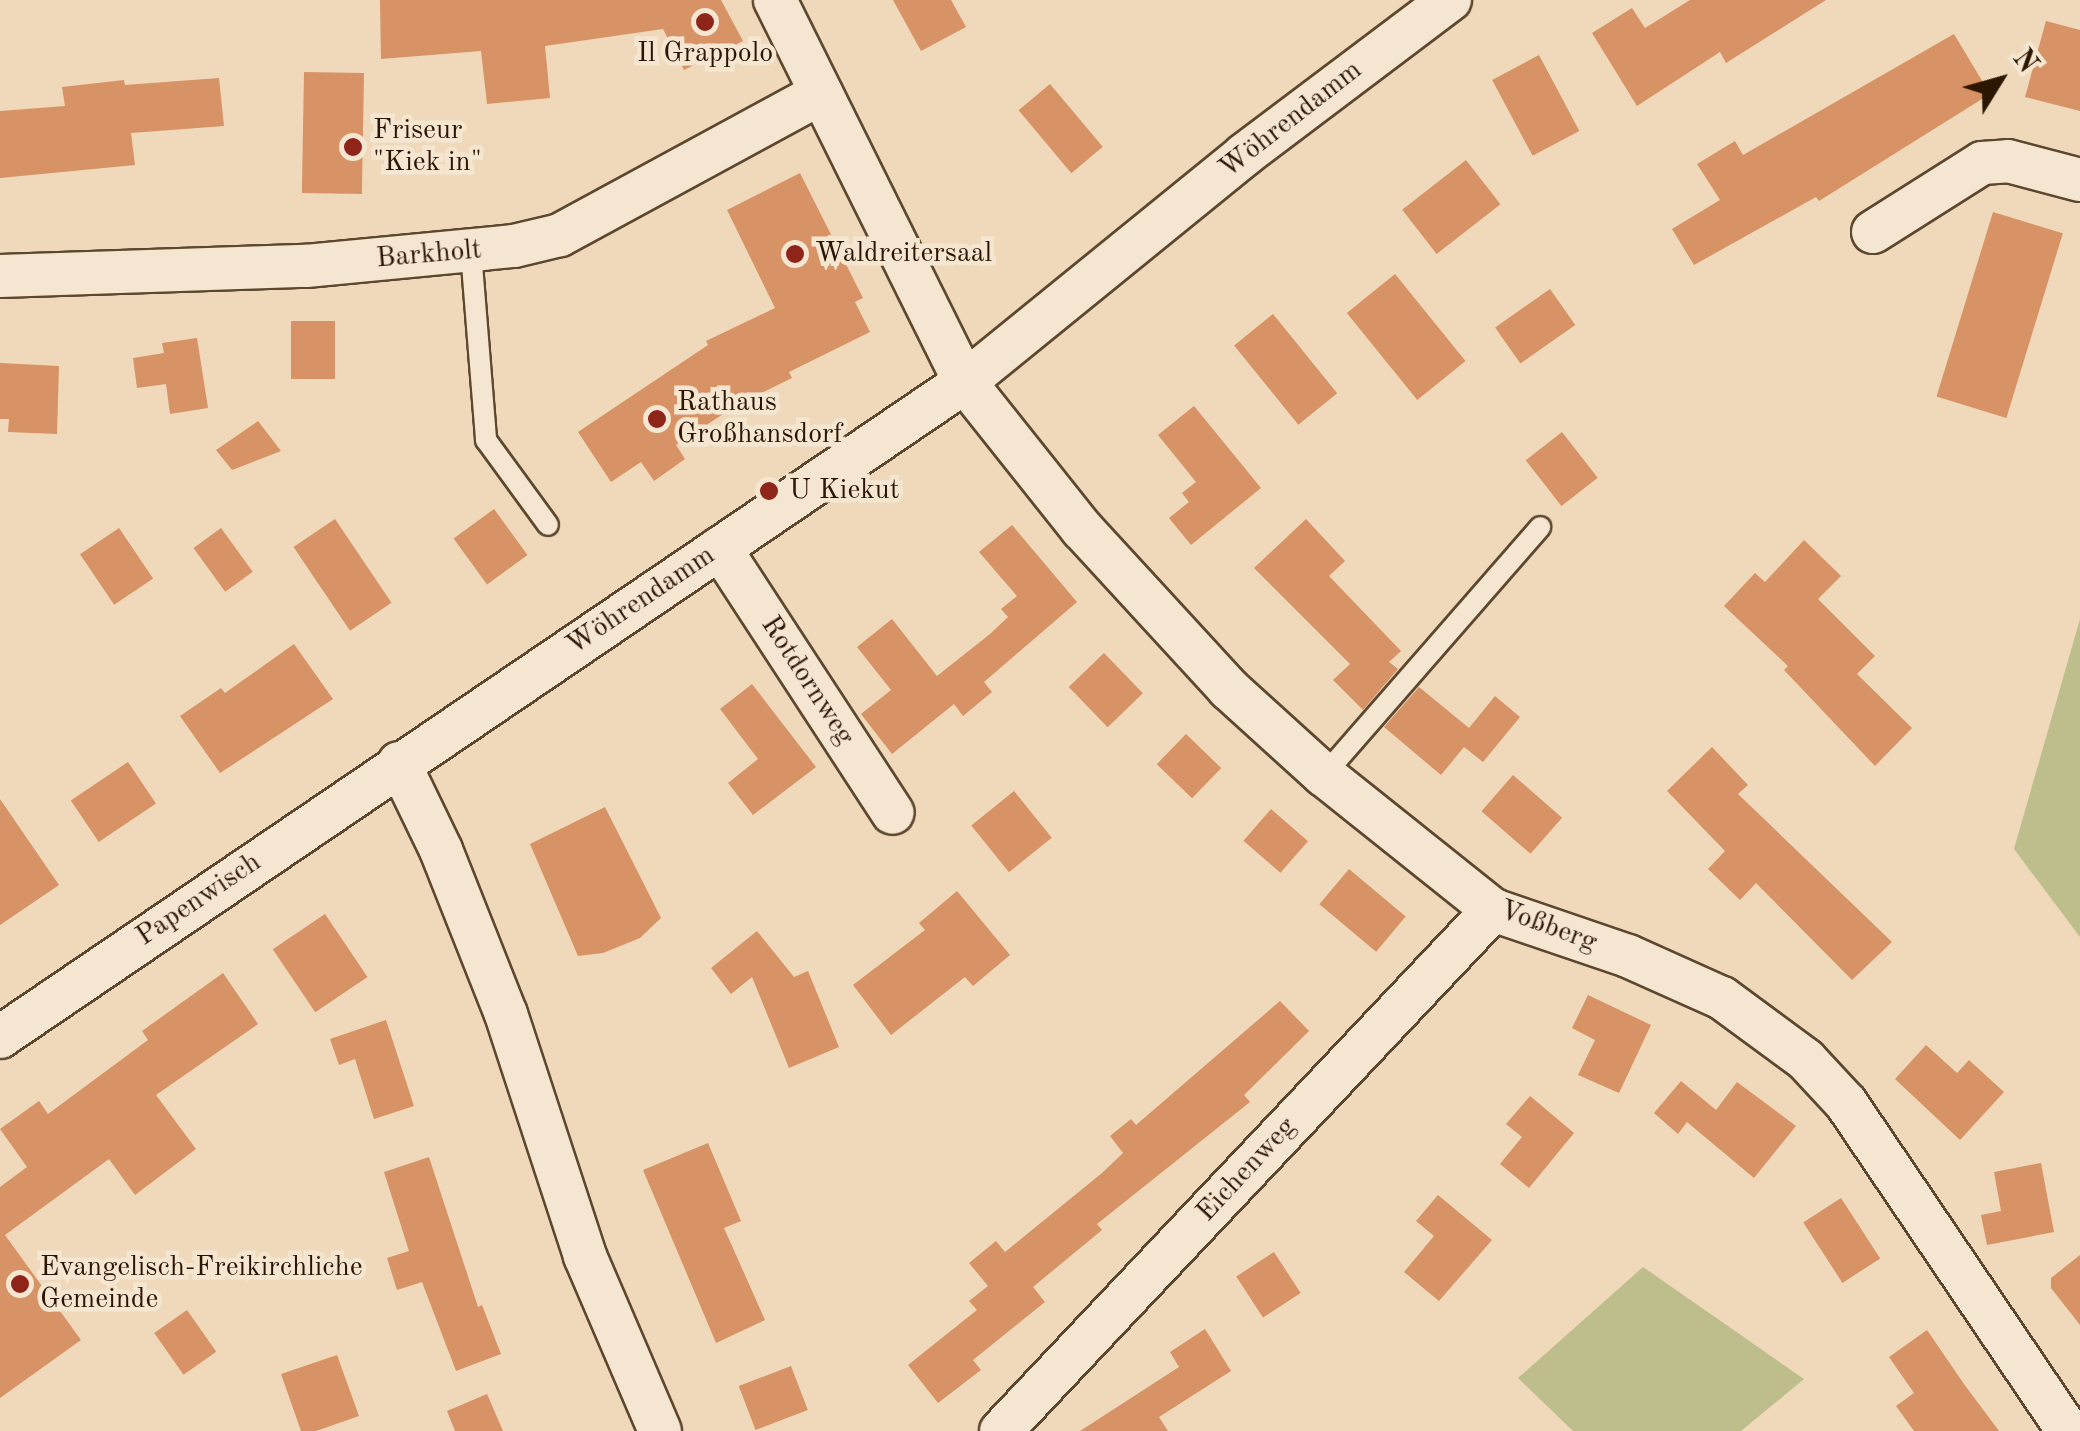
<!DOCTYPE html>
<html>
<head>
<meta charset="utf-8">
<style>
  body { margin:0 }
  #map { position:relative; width:2080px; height:1431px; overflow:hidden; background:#efd9ba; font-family:"Old Standard TT",serif }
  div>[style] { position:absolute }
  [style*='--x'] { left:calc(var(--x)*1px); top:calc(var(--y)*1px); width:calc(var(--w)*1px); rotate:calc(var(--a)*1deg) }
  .green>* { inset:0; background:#bebe8c }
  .building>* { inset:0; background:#d79265; transform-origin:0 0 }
  .roads { filter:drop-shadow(2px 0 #5d472e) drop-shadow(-2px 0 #5d472e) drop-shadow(0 2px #5d472e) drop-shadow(0 -2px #5d472e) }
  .lane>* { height:20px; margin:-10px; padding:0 10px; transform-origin:10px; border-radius:10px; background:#f5e6d2 }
  .street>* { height:42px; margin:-21px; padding:0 21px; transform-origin:21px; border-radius:21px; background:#f5e6d2 }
  .dots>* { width:28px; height:28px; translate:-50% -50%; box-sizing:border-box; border:5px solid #f5e6d2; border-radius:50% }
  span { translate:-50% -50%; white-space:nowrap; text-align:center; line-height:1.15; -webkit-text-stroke:9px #f5e6d2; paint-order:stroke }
  .poi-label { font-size:28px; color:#2c1600 }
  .left { translate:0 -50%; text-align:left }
  .street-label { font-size:28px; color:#2c1600 }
  .north { position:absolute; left:1950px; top:30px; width:100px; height:100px; -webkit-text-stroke:8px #f5e6d2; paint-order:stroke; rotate:53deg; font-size:28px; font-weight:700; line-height:40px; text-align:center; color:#2c1600 }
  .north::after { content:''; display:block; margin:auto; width:35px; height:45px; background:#2c1600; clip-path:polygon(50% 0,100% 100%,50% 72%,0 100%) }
</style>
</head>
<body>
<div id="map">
  <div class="green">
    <div style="clip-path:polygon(2080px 619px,2080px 937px,2014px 849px)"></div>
    <div style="clip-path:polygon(1643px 1267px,1804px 1379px,1741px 1431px,1573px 1431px,1518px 1378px)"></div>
  </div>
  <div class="building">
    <div style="clip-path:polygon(380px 0,721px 0,743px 41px,684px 70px,663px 29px,545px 46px,550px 98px,487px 104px,481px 51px,381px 59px)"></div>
    <div style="clip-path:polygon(893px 0,951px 0,966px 27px,921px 51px)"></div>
    <div style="clip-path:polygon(1690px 0,1826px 0,1726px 63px,1720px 52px,1637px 106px,1592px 33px,1632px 8px,1645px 28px)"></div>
    <div style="clip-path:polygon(2046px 21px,2080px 30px,2080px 111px,2025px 97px)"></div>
    <div style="clip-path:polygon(1954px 34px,1990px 94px,1819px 201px,1816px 197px,1694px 265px,1672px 229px,1720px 200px,1697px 164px,1735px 141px,1743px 155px)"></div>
    <div style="left:1539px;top:55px;width:86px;height:53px;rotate:62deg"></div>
    <div style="left:304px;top:72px;width:60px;height:121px;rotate:1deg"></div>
    <div style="clip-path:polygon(219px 78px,224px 126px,131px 133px,135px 165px,0 178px,0 111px,65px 106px,62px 87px,124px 80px,125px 85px)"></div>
    <div style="left:1050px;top:84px;width:82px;height:41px;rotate:50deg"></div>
    <div style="left:1466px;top:160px;width:56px;height:81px;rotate:52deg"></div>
    <div style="clip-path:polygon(800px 173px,863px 298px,855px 302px,870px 332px,789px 372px,792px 378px,737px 405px,676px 445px,685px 459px,654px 481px,641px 462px,611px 482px,578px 432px,708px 345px,706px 341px,775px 308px,727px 210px)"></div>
    <div style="left:1993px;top:212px;width:73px;height:193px;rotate:17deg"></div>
    <div style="left:1395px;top:274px;width:112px;height:62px;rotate:51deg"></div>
    <div style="left:1550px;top:289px;width:44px;height:67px;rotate:55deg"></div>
    <div style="left:1273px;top:314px;width:102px;height:50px;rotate:51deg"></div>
    <div style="left:291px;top:321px;width:44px;height:58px"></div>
    <div style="clip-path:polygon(197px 338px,208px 408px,170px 414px,166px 384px,137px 388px,133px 358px,164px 353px,162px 343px)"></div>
    <div style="clip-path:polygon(0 363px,59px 366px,57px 434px,8px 432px,9px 419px,0 419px)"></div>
    <div style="clip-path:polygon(1194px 406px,1261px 488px,1191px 545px,1169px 518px,1189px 502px,1182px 493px,1196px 482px,1158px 435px)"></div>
    <div style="clip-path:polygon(258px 421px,281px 451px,232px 470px,216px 450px)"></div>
    <div style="left:1562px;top:432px;width:58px;height:46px;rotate:52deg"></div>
    <div style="left:494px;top:509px;width:57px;height:50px;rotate:54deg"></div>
    <div style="left:335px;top:519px;width:101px;height:50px;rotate:56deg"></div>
    <div style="clip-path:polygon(1306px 519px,1345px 561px,1329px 576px,1401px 651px,1389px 662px,1398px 669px,1363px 710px,1333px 680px,1350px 664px,1254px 568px)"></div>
    <div style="clip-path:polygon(1012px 525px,1077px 602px,984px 682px,992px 692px,963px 716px,954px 704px,892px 754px,861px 714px,891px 690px,857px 647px,892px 619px,937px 676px,990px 634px,1008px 617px,1001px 609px,1017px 596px,979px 552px)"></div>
    <div style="left:119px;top:528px;width:61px;height:47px;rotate:56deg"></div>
    <div style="left:221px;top:528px;width:54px;height:34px;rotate:54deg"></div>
    <div style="clip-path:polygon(1804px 540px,1841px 576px,1818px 599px,1875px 656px,1857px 674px,1912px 728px,1875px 766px,1784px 670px,1788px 666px,1724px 606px,1755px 573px,1765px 582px)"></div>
    <div style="clip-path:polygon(294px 644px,333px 699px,220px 773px,180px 716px,221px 688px,225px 693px)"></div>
    <div style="left:1104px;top:653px;width:56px;height:49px;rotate:46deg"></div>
    <div style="clip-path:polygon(752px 684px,816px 767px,753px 815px,728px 783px,758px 759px,720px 709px)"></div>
    <div style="clip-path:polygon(1419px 687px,1469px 728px,1495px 696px,1520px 717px,1483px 762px,1464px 747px,1441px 775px,1384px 727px)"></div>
    <div style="left:1186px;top:734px;width:49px;height:42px;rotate:44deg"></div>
    <div style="clip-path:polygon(1712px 747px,1748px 785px,1738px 794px,1892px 942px,1852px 980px,1756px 883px,1740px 900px,1708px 869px,1725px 851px,1667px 791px)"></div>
    <div style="left:128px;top:762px;width:50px;height:69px;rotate:56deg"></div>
    <div style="left:1513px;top:775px;width:65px;height:48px;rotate:41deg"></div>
    <div style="left:1014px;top:791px;width:60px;height:55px;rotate:51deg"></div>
    <div style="clip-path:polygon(0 799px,59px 885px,0 925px)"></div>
    <div style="clip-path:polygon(605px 807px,661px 918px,640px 938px,603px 953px,578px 956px,530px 844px)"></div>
    <div style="left:1271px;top:809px;width:49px;height:42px;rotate:41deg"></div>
    <div style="left:1349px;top:869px;width:74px;height:46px;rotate:40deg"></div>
    <div style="clip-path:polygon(957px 891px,1010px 955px,973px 986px,965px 977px,891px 1035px,853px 985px,925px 930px,919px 923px)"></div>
    <div style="left:325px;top:914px;width:76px;height:63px;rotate:56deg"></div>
    <div style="clip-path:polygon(757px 931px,794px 977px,808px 971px,839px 1047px,789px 1068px,752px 977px,731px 994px,711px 968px)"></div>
    <div style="clip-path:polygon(223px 973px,258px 1024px,156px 1095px,196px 1149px,135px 1195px,109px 1159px,5px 1235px,81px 1340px,0 1398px,0 1187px,27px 1167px,0 1129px,39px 1101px,48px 1114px,148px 1040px,142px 1031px)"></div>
    <div style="clip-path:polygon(1588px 995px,1651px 1025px,1619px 1093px,1578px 1075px,1595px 1040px,1572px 1028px)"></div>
    <div style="clip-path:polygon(1280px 1001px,1309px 1031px,1244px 1095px,1250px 1102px,1097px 1224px,1102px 1230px,1033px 1287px,1045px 1302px,973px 1360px,981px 1370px,938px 1403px,908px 1365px,977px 1310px,969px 1301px,988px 1286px,969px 1263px,996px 1241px,1005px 1252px,1102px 1173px,1123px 1153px,1110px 1136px,1131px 1119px,1136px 1125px)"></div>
    <div style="clip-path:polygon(386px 1020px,414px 1106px,374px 1119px,355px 1059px,339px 1065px,330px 1039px)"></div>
    <div style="clip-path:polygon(1926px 1045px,1957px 1073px,1969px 1060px,2004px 1092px,1960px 1140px,1895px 1079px)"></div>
    <div style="clip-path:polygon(1681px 1081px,1716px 1110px,1737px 1082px,1796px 1126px,1754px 1178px,1687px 1122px,1678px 1134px,1654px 1113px)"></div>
    <div style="clip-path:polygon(1530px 1096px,1574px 1133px,1529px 1188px,1500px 1164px,1522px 1137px,1506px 1124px)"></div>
    <div style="clip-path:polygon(708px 1143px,741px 1221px,724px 1228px,765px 1320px,716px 1343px,643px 1170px)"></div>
    <div style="clip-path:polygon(429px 1157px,478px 1307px,482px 1305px,501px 1354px,456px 1371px,422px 1282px,397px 1290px,387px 1258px,409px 1251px,384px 1172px)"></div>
    <div style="clip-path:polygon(2041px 1163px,2054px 1232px,1987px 1245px,1981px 1215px,2001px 1211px,1994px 1172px)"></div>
    <div style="clip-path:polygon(1438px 1195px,1492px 1240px,1439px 1301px,1404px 1272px,1434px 1236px,1416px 1221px)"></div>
    <div style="left:1841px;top:1198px;width:72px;height:45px;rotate:57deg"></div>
    <div style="left:1274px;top:1252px;width:49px;height:45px;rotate:57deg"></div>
    <div style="clip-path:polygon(2080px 1255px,2080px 1325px,2051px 1288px,2051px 1278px)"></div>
    <div style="left:187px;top:1310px;width:51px;height:40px;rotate:55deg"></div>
    <div style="clip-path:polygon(1205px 1329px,1231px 1371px,1159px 1417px,1168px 1431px,1080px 1431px,1179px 1367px,1170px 1352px)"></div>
    <div style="clip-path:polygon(1927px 1330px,1964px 1384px,1999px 1431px,1914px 1431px,1896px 1406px,1914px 1393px,1889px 1357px)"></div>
    <div style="clip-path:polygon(337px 1355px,359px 1416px,316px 1431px,301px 1431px,281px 1374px)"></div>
    <div style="left:791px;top:1366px;width:47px;height:56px;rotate:69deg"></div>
    <div style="clip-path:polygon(487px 1394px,503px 1431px,455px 1431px,447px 1411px)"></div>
  </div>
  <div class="roads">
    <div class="lane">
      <div style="--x:471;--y:252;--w:189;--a:85.4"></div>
      <div style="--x:486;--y:440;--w:105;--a:53.9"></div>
      <div style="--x:1324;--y:775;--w:329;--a:-48.9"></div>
    </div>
    <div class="street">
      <div style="--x:775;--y:0;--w:427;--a:63.6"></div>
      <div style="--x:965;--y:382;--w:188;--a:51.5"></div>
      <div style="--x:1082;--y:529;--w:217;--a:47.4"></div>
      <div style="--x:1229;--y:689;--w:128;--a:42.2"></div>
      <div style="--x:1324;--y:775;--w:216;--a:38.6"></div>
      <div style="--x:1493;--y:910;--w:143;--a:18.8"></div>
      <div style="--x:1628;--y:956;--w:103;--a:24.1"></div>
      <div style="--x:1722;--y:998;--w:104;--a:36.4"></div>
      <div style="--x:1806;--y:1060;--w:59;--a:47.1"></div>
      <div style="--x:1846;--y:1103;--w:396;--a:55.9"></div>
      <div style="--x:1873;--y:232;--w:129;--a:-32.3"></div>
      <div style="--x:1982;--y:163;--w:26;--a:-4"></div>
      <div style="--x:2008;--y:161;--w:74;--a:14.8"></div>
      <div style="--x:0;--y:276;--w:306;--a:-1.9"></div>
      <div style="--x:306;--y:266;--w:209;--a:-5.5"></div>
      <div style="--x:514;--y:246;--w:47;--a:-13.4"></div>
      <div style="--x:560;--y:235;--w:297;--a:-28.5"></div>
      <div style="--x:720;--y:548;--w:316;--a:56.9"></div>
      <div style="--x:399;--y:763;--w:97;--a:64.2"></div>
      <div style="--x:441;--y:850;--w:176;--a:68.4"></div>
      <div style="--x:506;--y:1014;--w:255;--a:71.9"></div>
      <div style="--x:585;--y:1256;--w:190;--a:66.8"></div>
      <div style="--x:0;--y:1037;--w:1166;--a:-34.17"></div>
      <div style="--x:965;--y:382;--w:360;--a:-39.1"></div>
      <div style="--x:1244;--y:155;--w:258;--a:-37"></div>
      <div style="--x:1001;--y:1431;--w:717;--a:-46.64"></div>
    </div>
  </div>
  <div class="dots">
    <div style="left:705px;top:22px;background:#8f2418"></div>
    <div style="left:353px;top:147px;background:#8f2418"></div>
    <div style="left:795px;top:254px;background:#8f2418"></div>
    <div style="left:657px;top:419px;background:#8f2418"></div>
    <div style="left:769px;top:491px;background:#8f2418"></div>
    <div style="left:20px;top:1284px;background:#8f2418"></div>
  </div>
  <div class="poi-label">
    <span style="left:705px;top:54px">Il Grappolo</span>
    <span class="left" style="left:373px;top:147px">Friseur<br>"Kiek in"</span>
    <span class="left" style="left:815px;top:254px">Waldreitersaal</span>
    <span class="left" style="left:677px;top:419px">Rathaus<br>Großhansdorf</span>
    <span class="left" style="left:789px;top:491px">U Kiekut</span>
    <span class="left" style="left:40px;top:1284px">Evangelisch-Freikirchliche<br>Gemeinde</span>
  </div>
  <div class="street-label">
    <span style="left:1291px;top:120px;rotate:-38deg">Wöhrendamm</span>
    <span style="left:429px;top:255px;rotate:-5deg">Barkholt</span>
    <span style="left:641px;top:601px;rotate:-34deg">Wöhrendamm</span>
    <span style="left:807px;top:681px;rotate:57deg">Rotdornweg</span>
    <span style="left:199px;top:900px;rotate:-34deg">Papenwisch</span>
    <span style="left:1548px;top:927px;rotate:20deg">Voßberg</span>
    <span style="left:1247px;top:1170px;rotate:-47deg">Eichenweg</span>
  </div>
  <div class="north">N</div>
</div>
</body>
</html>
